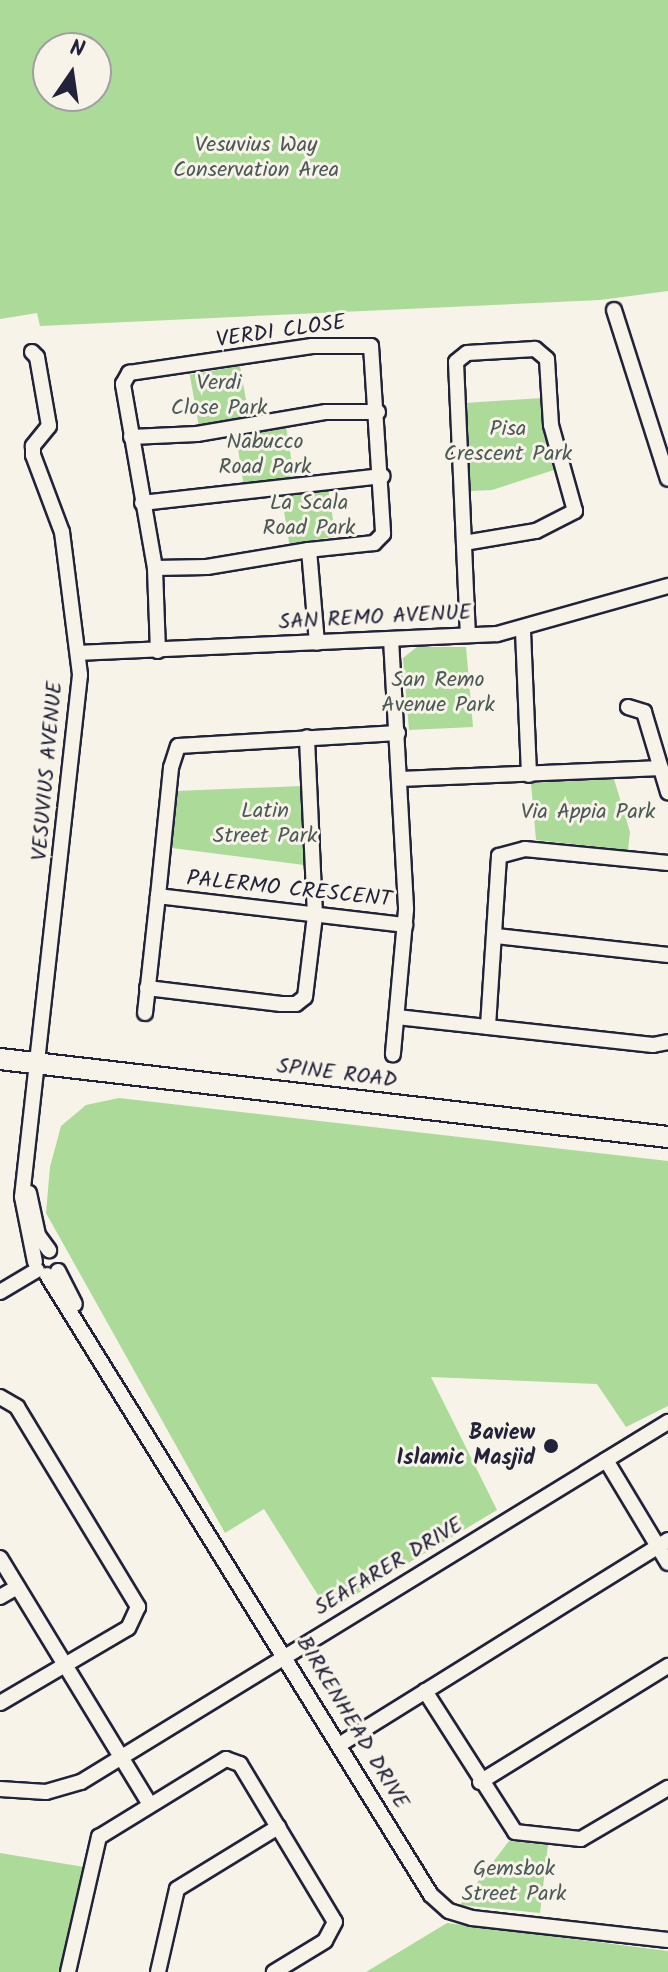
<!DOCTYPE html>
<html>
<head>
<meta charset="utf-8">
<style>
  body { margin:0 }
  #map { position:relative; width:668px; height:1972px; overflow:hidden; background:#f7f3e8; font-family:Kalam,sans-serif }
  div>[style] { position:absolute }
  [style*='--x'] { left:calc(var(--x)*1px); top:calc(var(--y)*1px); width:calc(var(--w)*1px); rotate:calc(var(--a)*1deg) }
  .green>* { inset:0; background:#abda99; transform-origin:0 0 }
  .roads { filter:drop-shadow(2px 0 #22223b) drop-shadow(-2px 0 #22223b) drop-shadow(0 2px #22223b) drop-shadow(0 -2px #22223b) }
  .street>* { height:14px; margin:-7px; padding:0 7px; transform-origin:7px; border-radius:7px; background:#f7f3e8 }
  .secondary>* { height:20px; margin:-10px; padding:0 10px; transform-origin:10px; border-radius:10px; background:#f7f3e8 }
  .dots>* { width:22px; height:22px; translate:-50% -50%; box-sizing:border-box; border:4px solid #f7f3e8; border-radius:50% }
  span { translate:-50% -50%; white-space:nowrap; text-align:center; line-height:1.15; -webkit-text-stroke:6px #f7f3e8; paint-order:stroke }
  .park-label { font-size:22px; color:#4b5957 }
  .street-label { font-size:22px; color:#22223b }
  .poi-label { font-size:22px; color:#22223b; font-weight:700 }
  .right { translate:-100% -50%; text-align:right }
  .north { position:absolute; left:32px; top:32px; width:80px; height:80px; box-sizing:border-box; background:#f7f3e8; border:2px solid #a29fa3; border-radius:50%; rotate:13deg; font-size:22px; font-weight:700; line-height:32px; text-align:center; color:#22223b }
  .north::after { content:''; display:block; margin:auto; width:28px; height:36px; background:#22223b; clip-path:polygon(50% 0,100% 100%,50% 72%,0 100%) }
</style>
</head>
<body>
<div id="map">
  <div class="green">
    <div style="clip-path:polygon(evenodd,0 0,668px 0,668px 291px,600px 300px,40px 326px,37px 313px,0 319px,0 0,48px 48px,96px 48px,96px 96px,48px 96px,48px 48px)"></div>
    <div style="left:240px;top:366px;width:51px;height:51px;rotate:80deg"></div>
    <div style="clip-path:polygon(542px 398px,557px 469px,492px 490px,471px 491px,465px 403px)"></div>
    <div style="left:286px;top:426px;width:51px;height:51px;rotate:81deg"></div>
    <div style="left:328px;top:488px;width:49px;height:47px;rotate:81deg"></div>
    <div style="clip-path:polygon(417px 647px,466px 647px,473px 727px,409px 730px,403px 658px)"></div>
    <div style="clip-path:polygon(614px 779px,630px 832px,628px 850px,536px 840px,531px 783px)"></div>
    <div style="clip-path:polygon(302px 786px,304px 865px,172px 848px,176px 791px)"></div>
    <div style="clip-path:polygon(119px 1098px,668px 1161px,668px 1406px,626px 1427px,597px 1384px,431px 1377px,497px 1510px,328px 1611px,264px 1509px,225px 1533px,46px 1213px,50px 1167px,61px 1126px,86px 1105px)"></div>
    <div style="clip-path:polygon(509px 1841px,548px 1845px,540px 1913px,460px 1905px)"></div>
    <div style="clip-path:polygon(0 1853px,84px 1867px,61px 1972px,0 1972px)"></div>
    <div style="clip-path:polygon(447px 1923px,668px 1951px,668px 1972px,366px 1972px)"></div>
  </div>
  <div class="roads">
    <div class="street">
      <div style="--x:614;--y:310;--w:177;--a:72.3"></div>
      <div style="--x:32;--y:352;--w:7;--a:45"></div>
      <div style="--x:37;--y:357;--w:70;--a:80.1"></div>
      <div style="--x:49;--y:426;--w:26;--a:129"></div>
      <div style="--x:33;--y:446;--w:9;--a:90"></div>
      <div style="--x:33;--y:455;--w:82;--a:69.4"></div>
      <div style="--x:62;--y:532;--w:144;--a:82.8"></div>
      <div style="--x:80;--y:675;--w:525;--a:96.34"></div>
      <div style="--x:22;--y:1197;--w:66;--a:78.7"></div>
      <div style="--x:131;--y:437;--w:66;--a:-2.6"></div>
      <div style="--x:197;--y:434;--w:131;--a:-9.7"></div>
      <div style="--x:326;--y:412;--w:52;--a:0"></div>
      <div style="--x:142;--y:503;--w:242;--a:-6.4"></div>
      <div style="--x:464;--y:543;--w:73;--a:-9.5"></div>
      <div style="--x:536;--y:531;--w:44;--a:-27.1"></div>
      <div style="--x:575;--y:511;--w:89;--a:-105.6"></div>
      <div style="--x:551;--y:425;--w:66;--a:-93.5"></div>
      <div style="--x:547;--y:359;--w:16;--a:-140"></div>
      <div style="--x:535;--y:349;--w:68;--a:176.6"></div>
      <div style="--x:467;--y:353;--w:14;--a:141"></div>
      <div style="--x:456;--y:362;--w:273;--a:87.5"></div>
      <div style="--x:155;--y:568;--w:52;--a:-1.1"></div>
      <div style="--x:207;--y:567;--w:103;--a:-9.5"></div>
      <div style="--x:309;--y:550;--w:93;--a:85.1"></div>
      <div style="--x:523;--y:631;--w:144;--a:87.6"></div>
      <div style="--x:391;--y:639;--w:271;--a:86.8"></div>
      <div style="--x:406;--y:910;--w:145;--a:95.2"></div>
      <div style="--x:158;--y:651;--w:83;--a:-92.1"></div>
      <div style="--x:155;--y:568;--w:187;--a:-99.9"></div>
      <div style="--x:123;--y:384;--w:13;--a:-61"></div>
      <div style="--x:129;--y:373;--w:185;--a:-8.4"></div>
      <div style="--x:312;--y:346;--w:59;--a:0"></div>
      <div style="--x:371;--y:346;--w:188;--a:86.3"></div>
      <div style="--x:383;--y:534;--w:13;--a:135"></div>
      <div style="--x:374;--y:543;--w:65;--a:173.9"></div>
      <div style="--x:78;--y:653;--w:419;--a:-2.6"></div>
      <div style="--x:497;--y:634;--w:178;--a:-15.7"></div>
      <div style="--x:628;--y:707;--w:17;--a:17"></div>
      <div style="--x:644;--y:712;--w:84;--a:73.3"></div>
      <div style="--x:398;--y:733;--w:220;--a:176.6"></div>
      <div style="--x:178;--y:746;--w:23;--a:108"></div>
      <div style="--x:171;--y:768;--w:129;--a:95.8"></div>
      <div style="--x:158;--y:896;--w:249;--a:6.7"></div>
      <div style="--x:401;--y:779;--w:260;--a:-2.4"></div>
      <div style="--x:668;--y:863;--w:144;--a:-174.4"></div>
      <div style="--x:525;--y:849;--w:27;--a:165"></div>
      <div style="--x:499;--y:856;--w:171;--a:93.7"></div>
      <div style="--x:488;--y:1027;--w:166;--a:6.2"></div>
      <div style="--x:653;--y:1045;--w:15;--a:-11"></div>
      <div style="--x:496;--y:936;--w:173;--a:6.3"></div>
      <div style="--x:147;--y:988;--w:135;--a:6.8"></div>
      <div style="--x:281;--y:1004;--w:15;--a:0"></div>
      <div style="--x:296;--y:1004;--w:11;--a:-38"></div>
      <div style="--x:305;--y:997;--w:83;--a:-83"></div>
      <div style="--x:315;--y:915;--w:178;--a:-92.6"></div>
      <div style="--x:145;--y:1013;--w:118;--a:-83.7"></div>
      <div style="--x:397;--y:1017;--w:92;--a:6.3"></div>
      <div style="--x:29;--y:1193;--w:43;--a:77.9"></div>
      <div style="--x:38;--y:1235;--w:19;--a:54"></div>
      <div style="--x:58;--y:1271;--w:37;--a:63"></div>
      <div style="--x:47;--y:1275;--w:729;--a:58.23"></div>
      <div style="--x:431;--y:1895;--w:24;--a:42"></div>
      <div style="--x:449;--y:1911;--w:24;--a:17"></div>
      <div style="--x:472;--y:1918;--w:197;--a:6.4"></div>
      <div style="--x:0;--y:1292;--w:43;--a:-30.7"></div>
      <div style="--x:0;--y:1397;--w:20;--a:30"></div>
      <div style="--x:17;--y:1407;--w:234;--a:58.8"></div>
      <div style="--x:138;--y:1607;--w:23;--a:115"></div>
      <div style="--x:128;--y:1628;--w:148;--a:149.6"></div>
      <div style="--x:606;--y:1460;--w:120;--a:59"></div>
      <div style="--x:0;--y:1558;--w:287;--a:58.7"></div>
      <div style="--x:0;--y:1597;--w:20;--a:-30"></div>
      <div style="--x:425;--y:1691;--w:167;--a:57.4"></div>
      <div style="--x:515;--y:1832;--w:66;--a:6.1"></div>
      <div style="--x:581;--y:1839;--w:101;--a:-30.4"></div>
      <div style="--x:339;--y:1745;--w:388;--a:-31.9"></div>
      <div style="--x:480;--y:1782;--w:221;--a:-31.7"></div>
      <div style="--x:0;--y:1789;--w:46;--a:3.7"></div>
      <div style="--x:46;--y:1792;--w:36;--a:-16"></div>
      <div style="--x:81;--y:1782;--w:689;--a:-31.52"></div>
      <div style="--x:68;--y:1972;--w:139;--a:-77.1"></div>
      <div style="--x:99;--y:1837;--w:149;--a:-31.6"></div>
      <div style="--x:226;--y:1759;--w:15;--a:20"></div>
      <div style="--x:240;--y:1764;--w:184;--a:59"></div>
      <div style="--x:335;--y:1922;--w:21;--a:118"></div>
      <div style="--x:325;--y:1941;--w:60;--a:148.7"></div>
      <div style="--x:158;--y:1972;--w:85;--a:-77.1"></div>
      <div style="--x:177;--y:1889;--w:119;--a:-31.5"></div>
    </div>
    <div class="secondary">
      <div style="--x:0;--y:1059;--w:673;--a:6.66"></div>
    </div>
  </div>
  <div class="dots">
    <div style="left:551px;top:1446px;background:#22223b"></div>
  </div>
  <div class="park-label">
    <span style="left:256px;top:158px">Vesuvius Way<br>Conservation Area</span>
    <span style="left:219px;top:396px">Verdi<br>Close Park</span>
    <span style="left:508px;top:442px">Pisa<br>Crescent Park</span>
    <span style="left:265px;top:455px">Nabucco<br>Road Park</span>
    <span style="left:309px;top:516px">La Scala<br>Road Park</span>
    <span style="left:438px;top:693px">San Remo<br>Avenue Park</span>
    <span style="left:265px;top:824px">Latin<br>Street Park</span>
    <span style="left:588px;top:813px">Via Appia Park</span>
    <span style="left:514px;top:1882px">Gemsbok<br>Street Park</span>
  </div>
  <div class="street-label">
    <span style="left:281px;top:332px;rotate:-8deg">VERDI CLOSE</span>
    <span style="left:375px;top:618px;rotate:-3deg">SAN REMO AVENUE</span>
    <span style="left:48px;top:771px;rotate:-85deg">VESUVIUS AVENUE</span>
    <span style="left:289px;top:890px;rotate:6deg">PALERMO CRESCENT</span>
    <span style="left:337px;top:1074px;rotate:7deg">SPINE ROAD</span>
    <span style="left:389px;top:1567px;rotate:-31deg">SEAFARER DRIVE</span>
    <span style="left:352px;top:1723px;rotate:59deg">BIRKENHEAD DRIVE</span>
  </div>
  <div class="poi-label">
    <span class="right" style="left:535px;top:1446px">Baview<br>Islamic Masjid</span>
  </div>
  <div class="north">N</div>
</div>
</body>
</html>
